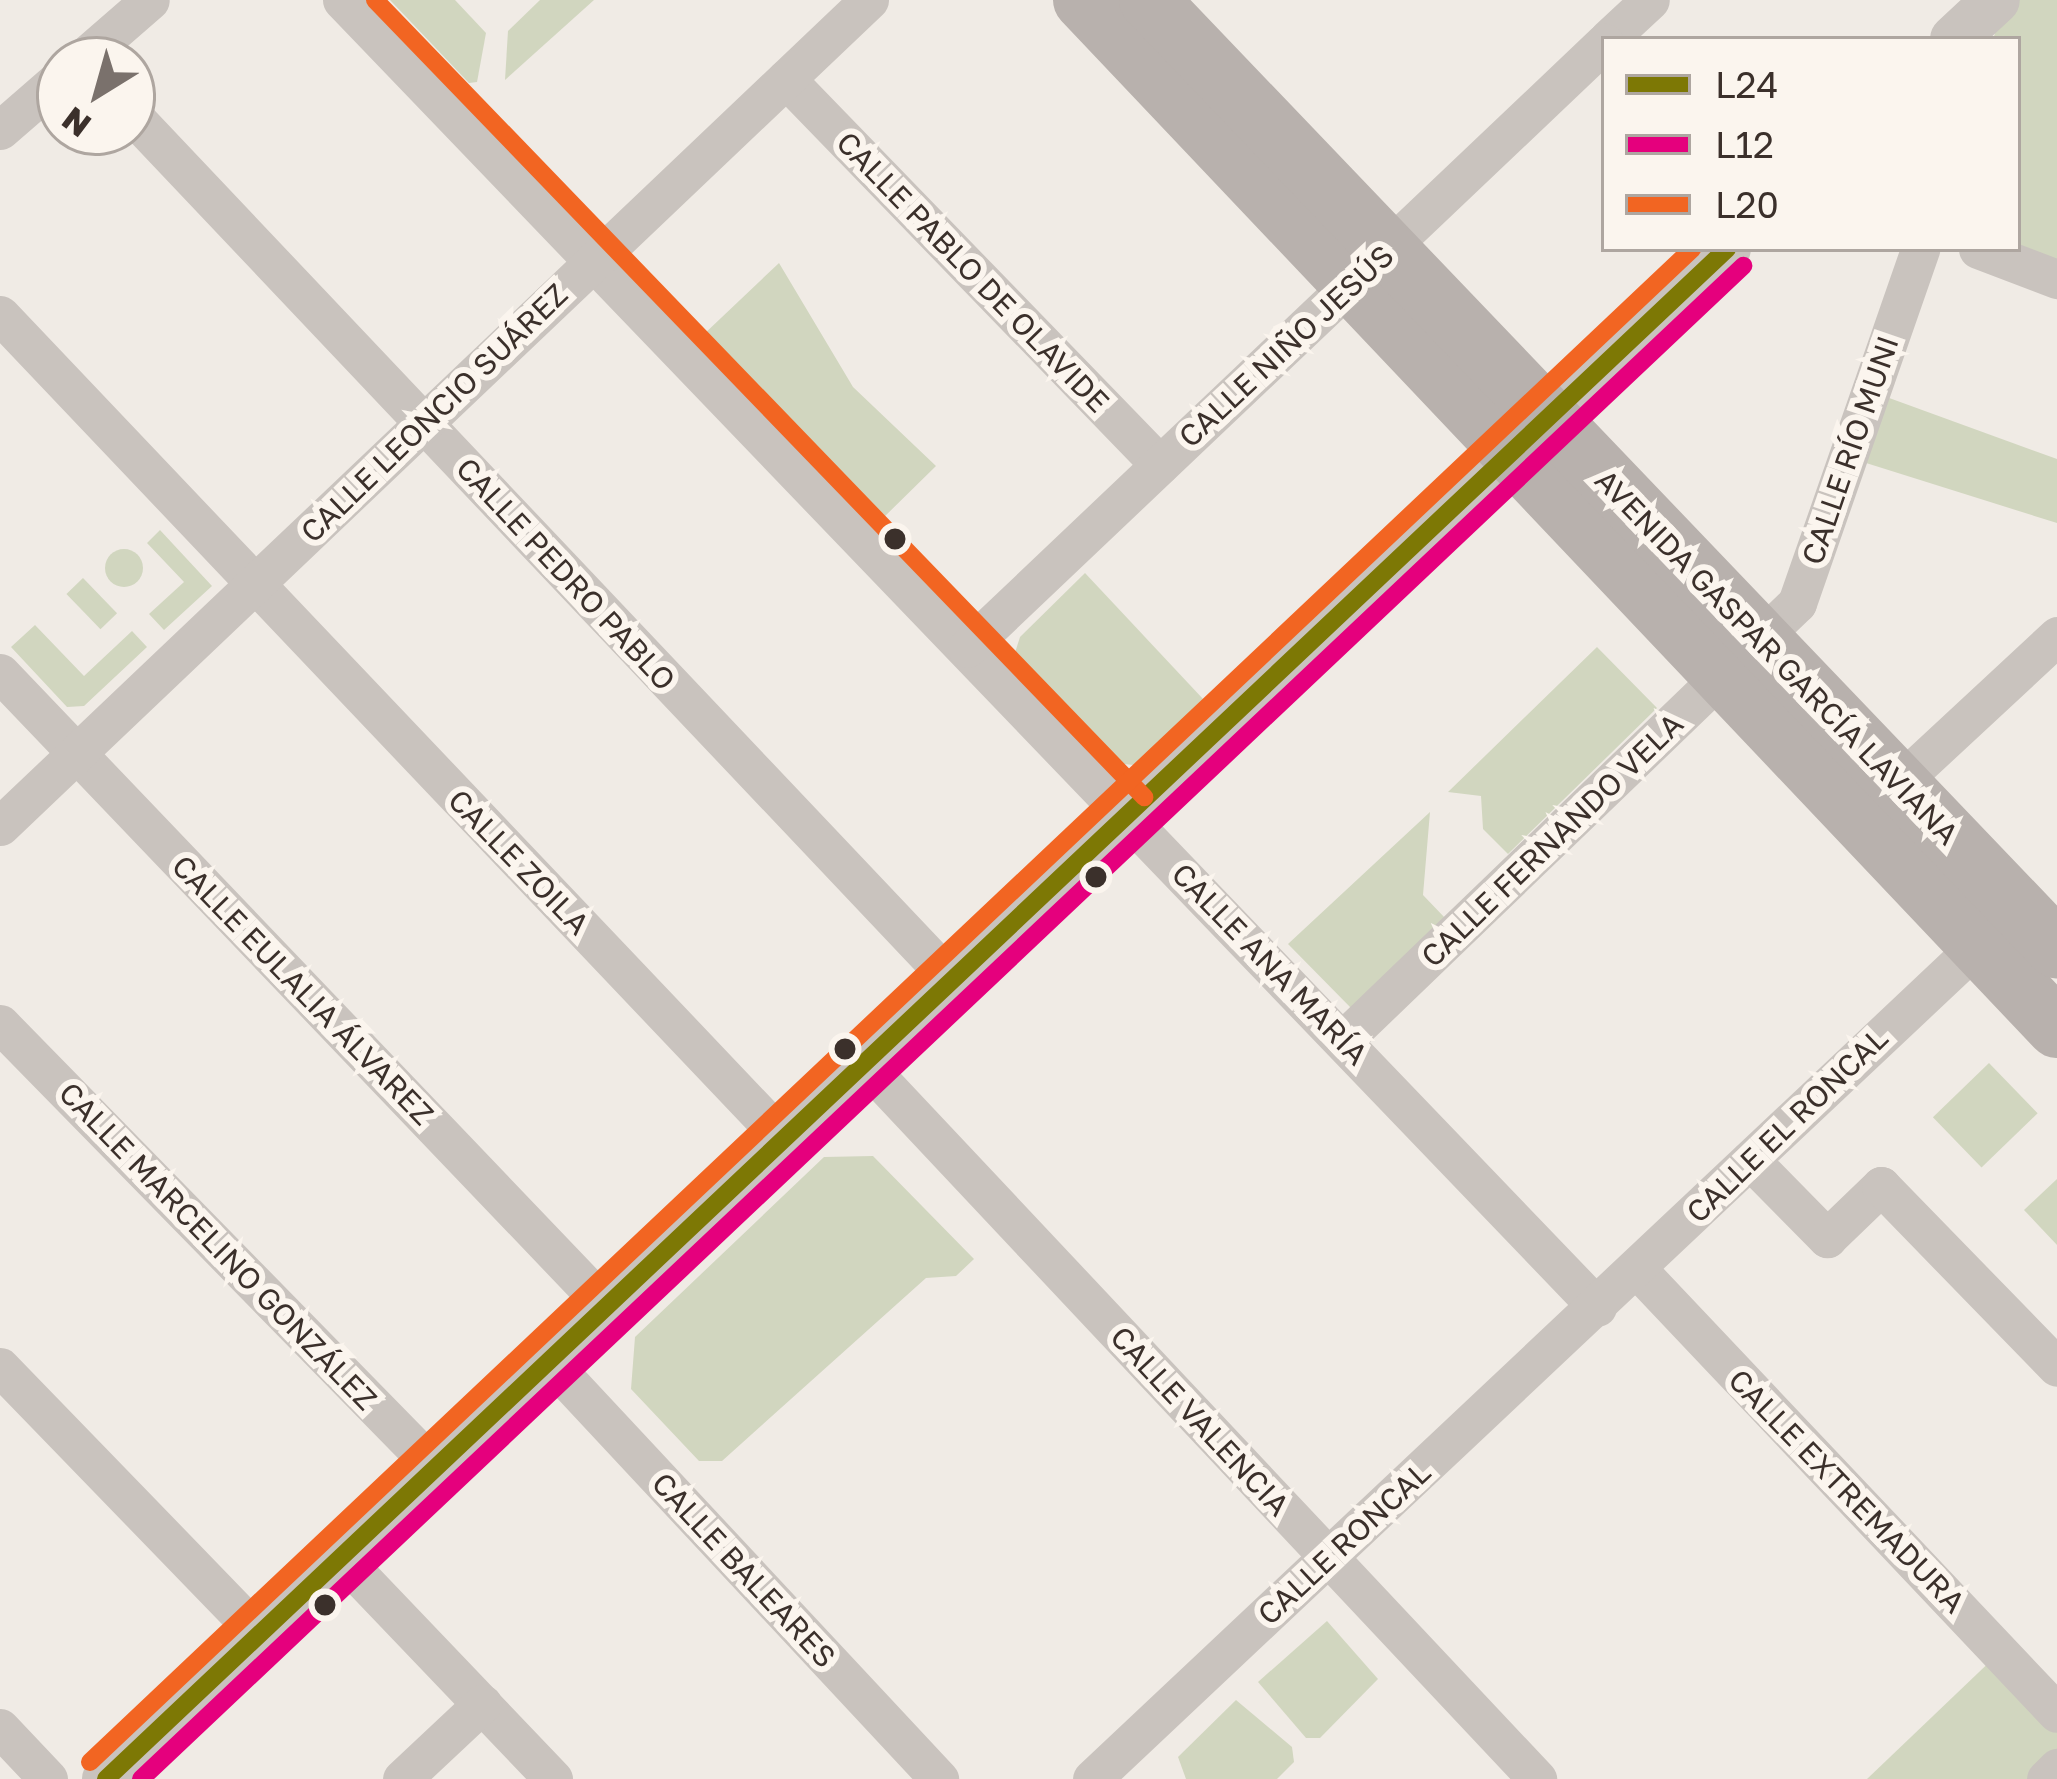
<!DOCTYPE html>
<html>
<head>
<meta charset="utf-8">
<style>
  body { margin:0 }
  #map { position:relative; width:2057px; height:1779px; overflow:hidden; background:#f0ebe5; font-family:"Golos Text",sans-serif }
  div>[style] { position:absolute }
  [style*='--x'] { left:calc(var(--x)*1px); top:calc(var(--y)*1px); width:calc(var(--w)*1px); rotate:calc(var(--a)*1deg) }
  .green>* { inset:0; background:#d1d6bf; transform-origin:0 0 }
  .round { border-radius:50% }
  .minor>* { height:39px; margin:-19.5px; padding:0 19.5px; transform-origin:19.5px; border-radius:19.5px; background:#c9c3be }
  .tertiary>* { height:48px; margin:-24px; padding:0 24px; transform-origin:24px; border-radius:24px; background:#c9c3be }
  .primary>* { height:60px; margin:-30px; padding:0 30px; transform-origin:30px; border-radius:30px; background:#b8b1ad }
  .bus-1>* { height:18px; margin:-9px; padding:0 9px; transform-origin:9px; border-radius:9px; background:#7d7805 }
  .bus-2>* { height:18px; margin:-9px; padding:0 9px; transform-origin:9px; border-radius:9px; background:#e5007d }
  .bus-3>* { height:18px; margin:-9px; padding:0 9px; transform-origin:9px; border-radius:9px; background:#f26522 }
  .dots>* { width:33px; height:33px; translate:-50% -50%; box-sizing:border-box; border:6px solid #fbf5ee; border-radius:50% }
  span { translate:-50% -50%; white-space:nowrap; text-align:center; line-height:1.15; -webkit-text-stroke:12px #fbf5ee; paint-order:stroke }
  .street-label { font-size:30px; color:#3b302b }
  .legend { position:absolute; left:1601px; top:36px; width:420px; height:216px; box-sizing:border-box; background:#fbf5ee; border:3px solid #aea6a0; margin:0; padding:15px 21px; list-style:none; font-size:36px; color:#3b302b }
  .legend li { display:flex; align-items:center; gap:24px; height:60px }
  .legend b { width:60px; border:3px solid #aea6a0 }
  .north { position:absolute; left:36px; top:36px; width:120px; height:120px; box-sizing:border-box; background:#fbf5ee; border:3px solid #aea6a0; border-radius:50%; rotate:217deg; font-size:33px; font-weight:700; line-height:48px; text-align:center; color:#3b302b }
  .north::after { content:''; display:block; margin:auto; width:42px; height:54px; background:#7a716c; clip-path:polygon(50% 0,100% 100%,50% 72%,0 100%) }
</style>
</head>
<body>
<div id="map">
  <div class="green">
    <div style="clip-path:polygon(390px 0,455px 0,486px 33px,477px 82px,469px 83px)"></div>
    <div style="clip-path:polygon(540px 0,594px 0,505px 80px,508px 31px)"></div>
    <div style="clip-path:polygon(2007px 0,2057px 0,2057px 279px,2018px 249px,2018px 39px,1993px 39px)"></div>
    <div style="clip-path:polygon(779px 263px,853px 387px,936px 466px,880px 521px,702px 336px)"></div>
    <div style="clip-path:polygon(1870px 391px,2057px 459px,2057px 523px,1847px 457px)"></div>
    <div style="clip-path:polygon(160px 530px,212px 586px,164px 630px,149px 614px,184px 582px,147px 543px)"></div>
    <div class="round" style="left:105px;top:549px;width:38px;height:38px"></div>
    <div style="clip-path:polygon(1085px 573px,1204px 700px,1134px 765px,1113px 763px,1013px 659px,1020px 637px)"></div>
    <div style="left:83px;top:578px;width:49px;height:23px;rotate:46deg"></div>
    <div style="clip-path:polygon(35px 625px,84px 676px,132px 631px,147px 647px,84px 706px,67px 707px,11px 647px)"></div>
    <div style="clip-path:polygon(1597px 647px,1657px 708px,1508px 854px,1483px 829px,1481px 796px,1448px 792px)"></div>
    <div style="clip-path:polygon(1430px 812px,1423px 895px,1446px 919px,1351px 1008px,1288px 944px)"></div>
    <div style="left:1989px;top:1063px;width:70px;height:78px;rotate:46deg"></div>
    <div style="clip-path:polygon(873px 1156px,974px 1259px,956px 1276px,926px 1278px,722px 1461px,699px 1461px,631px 1389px,635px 1337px,824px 1157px)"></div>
    <div style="clip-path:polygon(2057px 1179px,2057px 1245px,2024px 1210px)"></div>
    <div style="clip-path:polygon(1327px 1621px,1378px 1679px,1320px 1738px,1306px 1738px,1258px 1682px)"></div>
    <div style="clip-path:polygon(2000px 1652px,2057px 1713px,2057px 1768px,2046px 1779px,1867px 1779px)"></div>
    <div style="clip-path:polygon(1236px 1700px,1292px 1747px,1294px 1762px,1277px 1779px,1186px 1779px,1178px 1757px)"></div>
  </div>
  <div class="minor">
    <div style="--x:342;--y:0;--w:1812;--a:46.16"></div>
    <div style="--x:1608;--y:39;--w:57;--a:-42.9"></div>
    <div style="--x:81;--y:60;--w:91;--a:-41"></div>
    <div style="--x:786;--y:79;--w:537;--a:45.9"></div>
    <div style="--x:132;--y:115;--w:1191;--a:46.56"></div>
    <div style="--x:0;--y:130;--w:79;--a:-40.9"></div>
    <div style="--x:1978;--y:249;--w:85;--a:20.8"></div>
    <div style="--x:0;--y:315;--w:1137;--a:46.46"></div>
    <div style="--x:967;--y:648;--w:879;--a:-43.52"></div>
    <div style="--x:0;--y:673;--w:877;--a:46.29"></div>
    <div style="--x:1899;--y:783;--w:216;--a:-42.9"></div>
    <div style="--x:0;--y:826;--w:1199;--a:-43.55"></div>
    <div style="--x:0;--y:1024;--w:622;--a:45.59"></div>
    <div style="--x:1343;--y:1040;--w:630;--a:-43.91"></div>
    <div style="--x:1797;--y:603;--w:375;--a:-70.8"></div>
    <div style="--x:864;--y:1063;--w:983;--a:46.77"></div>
    <div style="--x:1750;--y:1160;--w:110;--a:45.4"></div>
    <div style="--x:1827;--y:1238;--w:75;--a:-43.9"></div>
    <div style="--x:1881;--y:1186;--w:252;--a:45.8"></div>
    <div style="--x:1637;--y:1269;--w:611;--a:46.59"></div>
    <div style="--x:549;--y:1361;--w:572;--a:46.98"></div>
    <div style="--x:0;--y:1367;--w:372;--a:45.9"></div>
    <div style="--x:341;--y:1557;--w:307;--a:46.3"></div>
    <div style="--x:0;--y:1728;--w:70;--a:46.7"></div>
    <div style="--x:402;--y:1779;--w:110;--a:-43.2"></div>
    <div style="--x:1092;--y:1779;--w:1217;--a:-43.27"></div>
    <div style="--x:1978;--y:945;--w:22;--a:-24"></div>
    <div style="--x:2046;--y:1779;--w:16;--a:-45"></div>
  </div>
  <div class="tertiary">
    <div style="--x:1954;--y:39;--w:57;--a:-42.9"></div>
    <div style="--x:106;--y:1779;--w:2229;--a:-43.35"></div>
  </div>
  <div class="primary">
    <div style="--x:1083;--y:0;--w:1416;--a:46.55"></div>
    <div style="--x:1149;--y:0;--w:1313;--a:46.26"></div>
  </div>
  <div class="bus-1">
    <div style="--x:106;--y:1779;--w:2229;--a:-43.35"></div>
  </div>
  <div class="bus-2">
    <div style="--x:141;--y:1779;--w:2204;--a:-43.36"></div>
  </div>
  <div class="bus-3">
    <div style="--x:375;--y:0;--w:1108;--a:46.02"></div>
    <div style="--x:90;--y:1762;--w:2204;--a:-43.36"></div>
  </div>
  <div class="dots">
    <div style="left:895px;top:539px;background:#3b302b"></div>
    <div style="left:1096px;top:877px;background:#3b302b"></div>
    <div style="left:845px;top:1049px;background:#3b302b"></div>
    <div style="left:325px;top:1605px;background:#3b302b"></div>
  </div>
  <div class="street-label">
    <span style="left:973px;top:272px;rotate:46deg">CALLE PABLO DE OLAVIDE</span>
    <span style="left:1286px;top:346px;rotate:-43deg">CALLE NIÑO JESÚS</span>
    <span style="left:434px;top:413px;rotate:-44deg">CALLE LEONCIO SUÁREZ</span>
    <span style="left:1850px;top:450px;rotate:-71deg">CALLE RÍO MUNI</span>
    <span style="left:566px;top:574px;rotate:47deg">CALLE PEDRO PABLO</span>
    <span style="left:1777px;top:657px;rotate:46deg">AVENIDA GASPAR GARCÍA LAVIANA</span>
    <span style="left:1552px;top:840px;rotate:-44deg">CALLE FERNANDO VELA</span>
    <span style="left:519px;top:862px;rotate:46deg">CALLE ZOILA</span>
    <span style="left:1270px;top:964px;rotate:46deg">CALLE ANA MARÍA</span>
    <span style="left:303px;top:990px;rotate:46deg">CALLE EULALIA ÁLVAREZ</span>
    <span style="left:1787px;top:1125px;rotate:-44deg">CALLE EL RONCAL</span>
    <span style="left:218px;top:1246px;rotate:46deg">CALLE MARCELINO GONZÁLEZ</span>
    <span style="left:1200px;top:1421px;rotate:47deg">CALLE VALENCIA</span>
    <span style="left:1847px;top:1491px;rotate:46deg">CALLE EXTREMADURA</span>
    <span style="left:1344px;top:1543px;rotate:-43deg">CALLE RONCAL</span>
    <span style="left:744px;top:1570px;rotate:47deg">CALLE BALEARES</span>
  </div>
  <ul class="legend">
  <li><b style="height:15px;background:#7d7805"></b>L24</li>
  <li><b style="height:15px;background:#e5007d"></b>L12</li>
  <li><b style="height:15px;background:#f26522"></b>L20</li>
  </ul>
  <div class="north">N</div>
</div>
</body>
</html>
